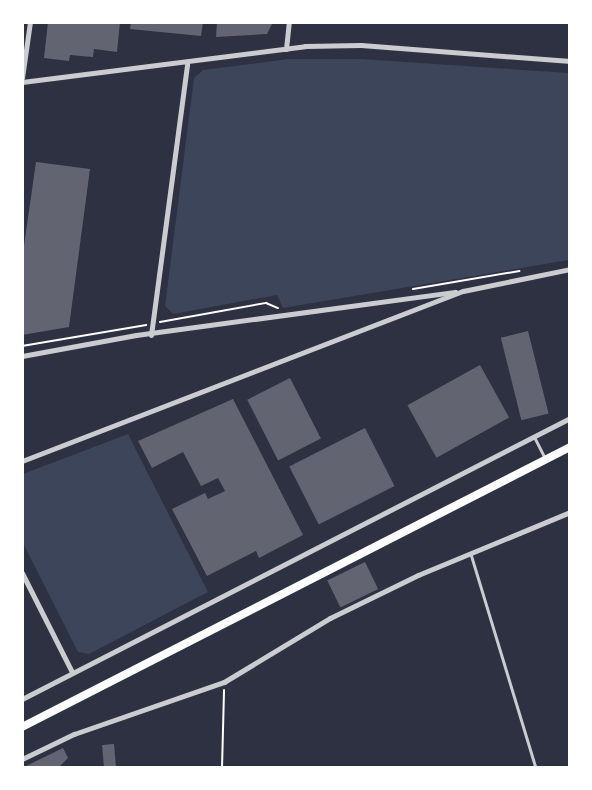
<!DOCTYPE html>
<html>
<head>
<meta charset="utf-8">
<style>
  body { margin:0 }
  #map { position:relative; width:592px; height:790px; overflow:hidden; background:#2d3142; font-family:"Noto Sans",sans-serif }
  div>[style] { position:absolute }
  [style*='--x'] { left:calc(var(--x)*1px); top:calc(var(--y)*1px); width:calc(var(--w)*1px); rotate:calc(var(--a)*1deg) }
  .green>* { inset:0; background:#3c4559 }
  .building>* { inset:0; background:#626471; transform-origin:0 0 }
  .path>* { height:2px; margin:-1px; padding:0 1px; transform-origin:1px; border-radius:1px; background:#fff }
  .service>* { height:2.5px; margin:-1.25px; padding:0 1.25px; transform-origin:1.25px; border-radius:1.25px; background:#caccd0 }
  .minor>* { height:5px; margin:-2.5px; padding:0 2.5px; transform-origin:2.5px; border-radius:2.5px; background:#caccd0 }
  .secondary>* { height:8px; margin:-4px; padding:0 4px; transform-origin:4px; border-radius:4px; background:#fff }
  span { translate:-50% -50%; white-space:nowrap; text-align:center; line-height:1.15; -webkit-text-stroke:5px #fff; paint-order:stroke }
  .frame { position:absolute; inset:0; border:24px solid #fff; pointer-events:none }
</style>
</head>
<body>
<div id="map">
  <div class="green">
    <div style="clip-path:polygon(288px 59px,361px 59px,569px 73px,569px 260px,283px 308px,277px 295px,173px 314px,165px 306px,194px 78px,203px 70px)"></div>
    <div style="clip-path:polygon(128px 434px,208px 592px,89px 654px,78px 652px,23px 543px,23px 474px)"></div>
  </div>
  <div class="building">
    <div style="clip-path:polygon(48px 22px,120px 22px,117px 52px,94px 49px,93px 57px,70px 55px,69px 61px,44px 58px)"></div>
    <div style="clip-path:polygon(131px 22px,203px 22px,201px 36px,130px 29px)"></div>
    <div style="clip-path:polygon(217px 22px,273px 22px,267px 34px,216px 37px)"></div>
    <div style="clip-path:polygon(36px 162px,90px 169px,69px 327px,22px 335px,22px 260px)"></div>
    <div style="left:528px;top:331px;width:85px;height:28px;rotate:76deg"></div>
    <div style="left:480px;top:365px;width:60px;height:83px;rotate:61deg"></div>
    <div style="left:290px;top:378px;width:68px;height:48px;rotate:63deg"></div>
    <div style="clip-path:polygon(233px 399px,303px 535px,259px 558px,256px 551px,207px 576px,172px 509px,205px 493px,208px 499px,225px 491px,218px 478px,201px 486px,183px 452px,152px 468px,138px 441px)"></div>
    <div style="left:365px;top:428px;width:65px;height:85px;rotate:63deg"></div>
    <div style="left:365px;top:562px;width:30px;height:42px;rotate:64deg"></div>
    <div style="left:114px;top:744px;width:24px;height:12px;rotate:85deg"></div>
    <div style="clip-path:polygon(63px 748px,68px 758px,58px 768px,22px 768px)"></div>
  </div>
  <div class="path">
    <div style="--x:413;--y:289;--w:108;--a:-9.6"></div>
    <div style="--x:160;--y:322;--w:108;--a:-10.2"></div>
    <div style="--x:266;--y:303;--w:13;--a:23"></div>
    <div style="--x:22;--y:346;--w:126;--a:-9.6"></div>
    <div style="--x:222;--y:768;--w:78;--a:-88.5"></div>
  </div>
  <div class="service">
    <div style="--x:534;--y:436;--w:25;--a:63"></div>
    <div style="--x:471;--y:554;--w:224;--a:73.1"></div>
  </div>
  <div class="minor">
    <div style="--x:286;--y:49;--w:27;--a:-84"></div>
    <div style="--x:22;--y:78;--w:57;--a:-81.9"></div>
    <div style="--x:22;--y:82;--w:285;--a:-7.2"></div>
    <div style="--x:305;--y:46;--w:56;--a:-1"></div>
    <div style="--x:361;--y:45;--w:210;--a:4.4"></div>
    <div style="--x:151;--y:335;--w:273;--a:-82.4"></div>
    <div style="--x:22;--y:356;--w:116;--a:-10.4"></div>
    <div style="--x:136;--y:335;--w:322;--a:-7.7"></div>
    <div style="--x:22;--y:461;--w:473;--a:-21.1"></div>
    <div style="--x:463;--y:291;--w:109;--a:-11.6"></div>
    <div style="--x:22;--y:573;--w:111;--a:63.2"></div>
    <div style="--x:22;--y:699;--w:616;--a:-27.15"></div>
    <div style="--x:22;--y:759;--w:58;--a:-25.7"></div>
    <div style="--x:74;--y:734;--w:159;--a:-19.1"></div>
    <div style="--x:224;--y:682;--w:124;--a:-31.1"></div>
    <div style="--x:330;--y:618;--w:98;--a:-26"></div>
    <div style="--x:418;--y:575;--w:165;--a:-22.5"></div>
  </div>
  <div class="secondary">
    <div style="--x:22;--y:727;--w:615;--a:-27.06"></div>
  </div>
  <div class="frame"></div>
</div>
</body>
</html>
